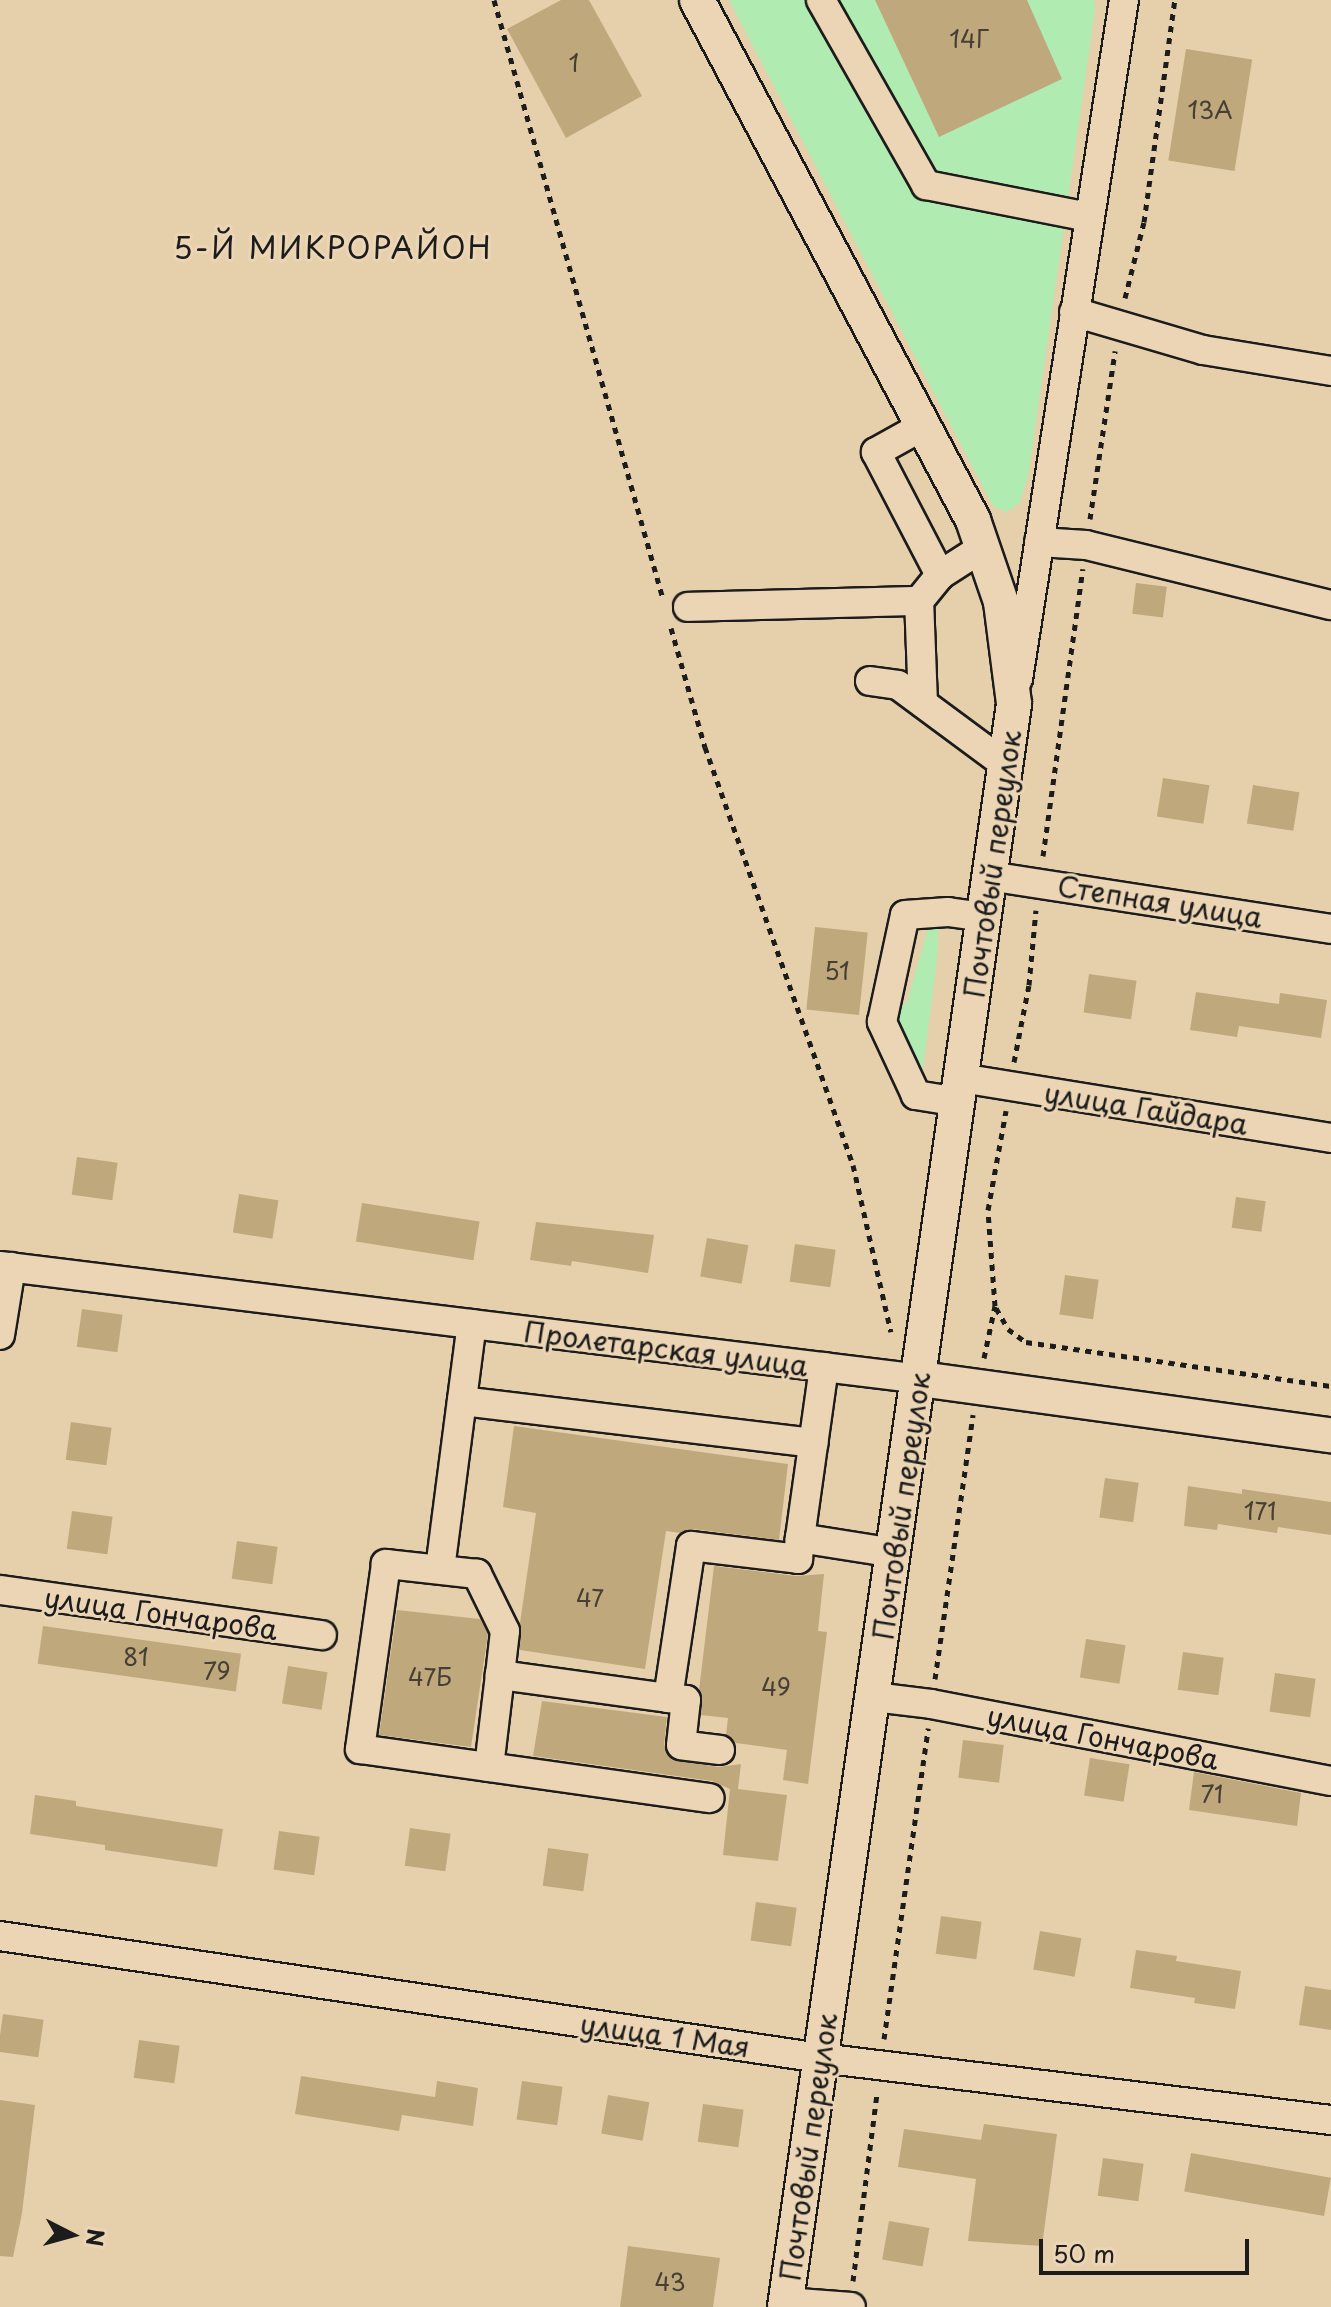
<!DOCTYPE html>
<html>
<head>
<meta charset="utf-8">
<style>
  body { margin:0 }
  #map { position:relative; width:1331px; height:2307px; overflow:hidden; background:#e6cfab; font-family:"Playpen Sans",sans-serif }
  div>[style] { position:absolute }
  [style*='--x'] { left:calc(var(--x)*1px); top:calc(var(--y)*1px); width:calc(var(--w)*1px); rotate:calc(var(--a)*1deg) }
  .green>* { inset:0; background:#b0ecb1 }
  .building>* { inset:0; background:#c0a87d; transform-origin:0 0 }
  .path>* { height:5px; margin-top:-2.5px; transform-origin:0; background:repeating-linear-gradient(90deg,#1c1c1c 0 6px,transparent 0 12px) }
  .roads { filter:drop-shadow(2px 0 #1c1c1c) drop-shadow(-2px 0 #1c1c1c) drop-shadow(0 2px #1c1c1c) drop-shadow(0 -2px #1c1c1c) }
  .minor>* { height:28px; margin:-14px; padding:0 14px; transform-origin:14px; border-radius:14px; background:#ebd5b4 }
  .major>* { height:34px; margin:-17px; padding:0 17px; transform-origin:17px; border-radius:17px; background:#ebd5b4 }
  span { translate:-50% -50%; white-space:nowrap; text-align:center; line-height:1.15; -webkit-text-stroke:6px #ebd5b4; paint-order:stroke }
  .number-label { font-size:24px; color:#453f34 }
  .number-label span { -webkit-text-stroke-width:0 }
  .street-label { font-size:28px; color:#1c1c1c }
  .neighbourhood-label { font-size:30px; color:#1c1c1c; letter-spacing:2px }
  .north { position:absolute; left:32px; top:2195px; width:80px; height:80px; -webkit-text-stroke:6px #ebd5b4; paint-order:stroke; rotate:96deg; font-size:22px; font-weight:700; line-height:32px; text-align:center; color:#1c1c1c }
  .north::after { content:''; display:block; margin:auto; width:28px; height:36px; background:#1c1c1c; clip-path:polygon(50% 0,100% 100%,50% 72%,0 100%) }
  .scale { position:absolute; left:1039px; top:2239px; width:210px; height:36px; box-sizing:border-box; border:4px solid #1c1c1c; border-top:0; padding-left:10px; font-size:24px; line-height:28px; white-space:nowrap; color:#1c1c1c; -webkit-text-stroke:6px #ebd5b4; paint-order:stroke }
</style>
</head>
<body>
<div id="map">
  <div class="green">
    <div style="clip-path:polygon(729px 0,1094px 0,1095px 10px,1028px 477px,1019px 504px,1006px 512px,993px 506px)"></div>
    <div style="clip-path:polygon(939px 920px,937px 960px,921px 1083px,893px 1012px,907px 1002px,928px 928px)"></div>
  </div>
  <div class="building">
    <div style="clip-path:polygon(561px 0,589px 0,642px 96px,566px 138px,507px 29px)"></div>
    <div style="clip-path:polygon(875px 0,1027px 0,1062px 79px,939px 137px)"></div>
    <div style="left:1186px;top:49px;width:67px;height:113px;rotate:9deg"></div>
    <div style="left:1136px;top:583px;width:31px;height:31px;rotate:7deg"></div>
    <div style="left:1163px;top:778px;width:47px;height:39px;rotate:9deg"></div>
    <div style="left:1253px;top:785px;width:47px;height:39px;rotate:9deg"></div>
    <div style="left:815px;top:927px;width:53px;height:83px;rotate:6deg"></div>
    <div style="left:1089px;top:974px;width:48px;height:39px;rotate:8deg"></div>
    <div style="clip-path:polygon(1196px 992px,1279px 1004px,1280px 993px,1327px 1000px,1321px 1038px,1239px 1026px,1237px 1037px,1190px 1030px)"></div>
    <div style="left:77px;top:1157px;width:41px;height:38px;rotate:8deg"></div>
    <div style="left:239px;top:1194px;width:40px;height:39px;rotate:9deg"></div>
    <div style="left:1236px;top:1197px;width:30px;height:31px;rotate:8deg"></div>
    <div style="left:362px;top:1203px;width:119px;height:39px;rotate:9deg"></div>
    <div style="clip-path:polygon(536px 1222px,654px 1235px,648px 1273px,572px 1261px,571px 1266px,530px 1260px)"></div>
    <div style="left:707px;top:1238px;width:42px;height:39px;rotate:10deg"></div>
    <div style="left:795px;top:1244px;width:41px;height:38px;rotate:8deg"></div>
    <div style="left:1065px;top:1275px;width:34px;height:40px;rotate:8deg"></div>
    <div style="left:82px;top:1309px;width:41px;height:38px;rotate:8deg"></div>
    <div style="left:71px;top:1422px;width:41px;height:38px;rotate:8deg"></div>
    <div style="clip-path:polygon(514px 1426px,788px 1464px,779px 1540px,693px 1529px,681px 1533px,666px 1531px,645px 1669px,520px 1650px,520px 1623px,536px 1513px,503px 1507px)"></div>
    <div style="left:1105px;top:1478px;width:34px;height:40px;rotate:8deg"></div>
    <div style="clip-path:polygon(1188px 1486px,1242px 1494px,1242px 1489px,1331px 1502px,1331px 1535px,1278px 1527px,1277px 1533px,1218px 1524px,1217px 1530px,1184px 1526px)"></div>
    <div style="left:72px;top:1511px;width:41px;height:38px;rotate:8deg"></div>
    <div style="left:237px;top:1541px;width:41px;height:38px;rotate:8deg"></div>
    <div style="clip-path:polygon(714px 1566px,796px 1576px,824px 1574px,818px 1631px,827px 1632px,808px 1784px,783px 1780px,787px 1750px,736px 1743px,726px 1735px,728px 1718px,701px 1715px,699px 1690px)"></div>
    <div style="clip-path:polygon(397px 1610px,480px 1619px,488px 1634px,471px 1747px,379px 1735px)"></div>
    <div style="left:43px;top:1626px;width:200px;height:38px;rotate:8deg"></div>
    <div style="left:1086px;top:1639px;width:40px;height:39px;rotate:9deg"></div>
    <div style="left:1183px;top:1652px;width:41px;height:38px;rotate:8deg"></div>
    <div style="left:288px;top:1666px;width:40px;height:38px;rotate:9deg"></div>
    <div style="left:1275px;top:1673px;width:41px;height:39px;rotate:8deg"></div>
    <div style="clip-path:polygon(542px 1701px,667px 1717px,664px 1744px,671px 1759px,718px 1767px,741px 1764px,738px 1789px,787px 1795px,778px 1861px,723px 1855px,730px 1789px,712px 1781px,533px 1756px)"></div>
    <div style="left:963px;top:1740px;width:41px;height:38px;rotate:7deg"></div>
    <div style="left:1090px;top:1758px;width:40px;height:38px;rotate:9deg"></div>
    <div style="clip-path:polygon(1194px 1772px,1301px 1793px,1297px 1826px,1189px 1810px)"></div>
    <div style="clip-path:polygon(35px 1795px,76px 1801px,76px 1806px,223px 1829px,217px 1867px,105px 1850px,105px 1845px,30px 1834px)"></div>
    <div style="left:410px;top:1828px;width:41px;height:38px;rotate:8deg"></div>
    <div style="left:279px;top:1831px;width:41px;height:39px;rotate:8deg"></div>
    <div style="left:548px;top:1848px;width:41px;height:38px;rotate:8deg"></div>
    <div style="left:756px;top:1902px;width:41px;height:39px;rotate:8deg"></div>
    <div style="left:941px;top:1916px;width:41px;height:38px;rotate:8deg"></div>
    <div style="left:1040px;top:1931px;width:42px;height:39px;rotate:10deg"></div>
    <div style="clip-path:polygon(1136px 1950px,1177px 1956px,1176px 1961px,1241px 1971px,1235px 2009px,1194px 2003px,1195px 1998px,1130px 1988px)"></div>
    <div style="clip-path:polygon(1305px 1986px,1331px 1990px,1331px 2030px,1299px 2025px)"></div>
    <div style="left:3px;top:2014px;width:41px;height:38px;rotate:8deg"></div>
    <div style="left:139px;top:2040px;width:41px;height:38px;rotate:8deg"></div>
    <div style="clip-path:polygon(301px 2076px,435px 2097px,437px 2081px,478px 2088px,473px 2126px,402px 2115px,399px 2131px,295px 2114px)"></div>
    <div style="left:522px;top:2081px;width:41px;height:39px;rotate:8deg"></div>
    <div style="left:608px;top:2095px;width:42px;height:39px;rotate:10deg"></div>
    <div style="clip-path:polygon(0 2100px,35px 2105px,22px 2213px,13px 2257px,0 2256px)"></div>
    <div style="left:703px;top:2104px;width:41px;height:38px;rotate:8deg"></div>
    <div style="clip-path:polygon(984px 2124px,1057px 2134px,1042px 2246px,968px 2241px,976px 2179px,898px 2167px,904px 2129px,981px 2140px)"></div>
    <div style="left:1191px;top:2153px;width:142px;height:39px;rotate:10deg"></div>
    <div style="left:1103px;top:2158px;width:41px;height:38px;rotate:8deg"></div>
    <div style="left:889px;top:2221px;width:41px;height:39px;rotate:10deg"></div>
    <div style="clip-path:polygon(628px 2246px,720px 2258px,713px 2307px,620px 2307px)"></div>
  </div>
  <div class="path">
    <div style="--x:494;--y:0;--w:622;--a:74.24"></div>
    <div style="--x:1125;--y:298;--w:78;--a:-76"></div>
    <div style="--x:1144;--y:222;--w:224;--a:-82.1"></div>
    <div style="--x:1090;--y:519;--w:170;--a:-81.5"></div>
    <div style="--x:671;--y:628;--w:124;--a:74.1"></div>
    <div style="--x:705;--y:747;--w:443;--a:70.5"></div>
    <div style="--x:853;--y:1165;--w:171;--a:77.2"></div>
    <div style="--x:1043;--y:856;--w:290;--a:-82.1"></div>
    <div style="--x:1014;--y:1062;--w:78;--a:-79"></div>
    <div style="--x:1029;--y:985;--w:75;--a:-84.7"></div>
    <div style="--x:996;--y:1308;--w:24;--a:60"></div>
    <div style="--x:1008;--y:1329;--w:22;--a:36"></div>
    <div style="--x:1026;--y:1342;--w:308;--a:8.2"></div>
    <div style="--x:984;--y:1358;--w:53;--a:-78.1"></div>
    <div style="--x:995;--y:1306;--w:96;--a:-94.2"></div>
    <div style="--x:988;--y:1210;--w:101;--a:-79.7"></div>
    <div style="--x:935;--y:1679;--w:267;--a:-81.8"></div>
    <div style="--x:884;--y:2039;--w:314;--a:-81.9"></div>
    <div style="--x:853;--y:2281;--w:190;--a:-82.7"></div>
  </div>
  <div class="roads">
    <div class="minor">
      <div style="--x:821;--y:0;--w:213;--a:60.4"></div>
      <div style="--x:926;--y:185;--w:166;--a:11.1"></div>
      <div style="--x:1074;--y:312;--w:134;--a:16.4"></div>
      <div style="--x:1203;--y:350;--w:130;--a:9.3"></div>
      <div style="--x:923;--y:426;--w:54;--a:151"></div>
      <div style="--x:876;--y:452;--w:139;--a:62.5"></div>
      <div style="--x:1039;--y:542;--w:47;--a:3.7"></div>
      <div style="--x:1086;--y:545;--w:252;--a:13.8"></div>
      <div style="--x:688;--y:607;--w:231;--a:-1.5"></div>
      <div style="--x:1018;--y:679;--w:687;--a:-81.13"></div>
      <div style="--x:870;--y:681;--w:28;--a:8"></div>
      <div style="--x:898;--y:685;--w:134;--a:36.5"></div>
      <div style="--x:923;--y:703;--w:102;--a:-92.2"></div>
      <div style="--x:919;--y:601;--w:33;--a:-51"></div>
      <div style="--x:940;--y:575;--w:50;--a:-32.7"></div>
      <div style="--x:989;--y:876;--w:346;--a:8.8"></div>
      <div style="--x:961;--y:1078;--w:375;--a:9.2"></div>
      <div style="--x:959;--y:1102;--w:44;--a:-170.8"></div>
      <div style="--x:916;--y:1095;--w:81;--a:-115"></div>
      <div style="--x:882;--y:1022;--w:109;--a:-77.9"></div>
      <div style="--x:905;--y:915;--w:43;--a:-4"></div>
      <div style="--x:948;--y:912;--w:36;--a:8"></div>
      <div style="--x:0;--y:1266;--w:927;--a:7"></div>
      <div style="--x:0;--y:1335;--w:69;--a:-80.8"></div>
      <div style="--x:824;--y:1367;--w:173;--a:98"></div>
      <div style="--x:800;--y:1538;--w:96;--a:9"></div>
      <div style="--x:462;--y:1401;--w:354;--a:6.8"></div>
      <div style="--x:440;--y:1569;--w:247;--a:-82.6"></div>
      <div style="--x:0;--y:1590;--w:325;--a:8"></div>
      <div style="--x:874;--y:1697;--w:57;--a:7"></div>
      <div style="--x:931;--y:1704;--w:407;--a:10.9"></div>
      <div style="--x:668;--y:1698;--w:170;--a:-172.2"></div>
      <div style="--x:500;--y:1675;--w:44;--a:-83.5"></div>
      <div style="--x:505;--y:1631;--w:64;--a:-116.2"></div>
      <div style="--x:477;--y:1574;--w:92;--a:-173.7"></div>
      <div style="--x:386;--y:1564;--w:187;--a:98"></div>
      <div style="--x:360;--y:1749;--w:353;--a:8"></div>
      <div style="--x:720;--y:1750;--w:39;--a:-173"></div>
      <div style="--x:681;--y:1745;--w:45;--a:-83.7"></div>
      <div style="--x:686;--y:1700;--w:18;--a:-174"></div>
      <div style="--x:668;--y:1698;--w:154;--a:-81.4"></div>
      <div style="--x:691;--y:1546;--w:108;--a:6.9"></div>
      <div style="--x:798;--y:1559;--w:21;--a:-85"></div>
      <div style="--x:489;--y:1767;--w:93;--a:-83.2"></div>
      <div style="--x:0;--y:1936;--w:829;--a:8.46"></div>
      <div style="--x:820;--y:2058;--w:515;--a:6.92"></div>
      <div style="--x:786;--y:2302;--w:65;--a:4.4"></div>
    </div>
    <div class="major">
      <div style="--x:697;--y:0;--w:589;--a:62.04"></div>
      <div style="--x:973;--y:520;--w:87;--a:71.1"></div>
      <div style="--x:1001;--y:602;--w:103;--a:82.7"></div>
      <div style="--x:1014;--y:704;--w:1619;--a:98.13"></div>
      <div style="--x:920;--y:1379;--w:415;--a:7.8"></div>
    </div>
  </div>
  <div class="number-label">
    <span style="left:969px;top:39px">14Г</span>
    <span style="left:574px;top:63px">1</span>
    <span style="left:1210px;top:110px">13А</span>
    <span style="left:837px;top:971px">51</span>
    <span style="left:1260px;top:1511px">171</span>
    <span style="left:590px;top:1598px">47</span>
    <span style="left:136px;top:1657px">81</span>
    <span style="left:217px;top:1671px">79</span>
    <span style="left:430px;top:1677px">47Б</span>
    <span style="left:776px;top:1687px">49</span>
    <span style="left:1212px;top:1794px">71</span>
    <span style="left:670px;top:2282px">43</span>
  </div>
  <div class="street-label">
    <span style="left:992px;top:864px;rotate:-82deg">Почтовый переулок</span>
    <span style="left:1160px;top:901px;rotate:9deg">Степная улица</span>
    <span style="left:1146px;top:1108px;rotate:9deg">улица Гайдара</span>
    <span style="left:666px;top:1348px;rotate:7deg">Пролетарская улица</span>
    <span style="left:901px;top:1506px;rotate:-82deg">Почтовый переулок</span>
    <span style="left:161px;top:1613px;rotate:8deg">улица Гончарова</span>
    <span style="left:1103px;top:1737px;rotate:11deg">улица Гончарова</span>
    <span style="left:665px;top:2035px;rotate:8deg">улица 1 Мая</span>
    <span style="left:808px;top:2147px;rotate:-82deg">Почтовый переулок</span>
  </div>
  <div class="neighbourhood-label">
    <span style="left:333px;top:247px">5-Й МИКРОРАЙОН</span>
  </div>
  <div class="north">N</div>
  <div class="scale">50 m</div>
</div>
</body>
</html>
